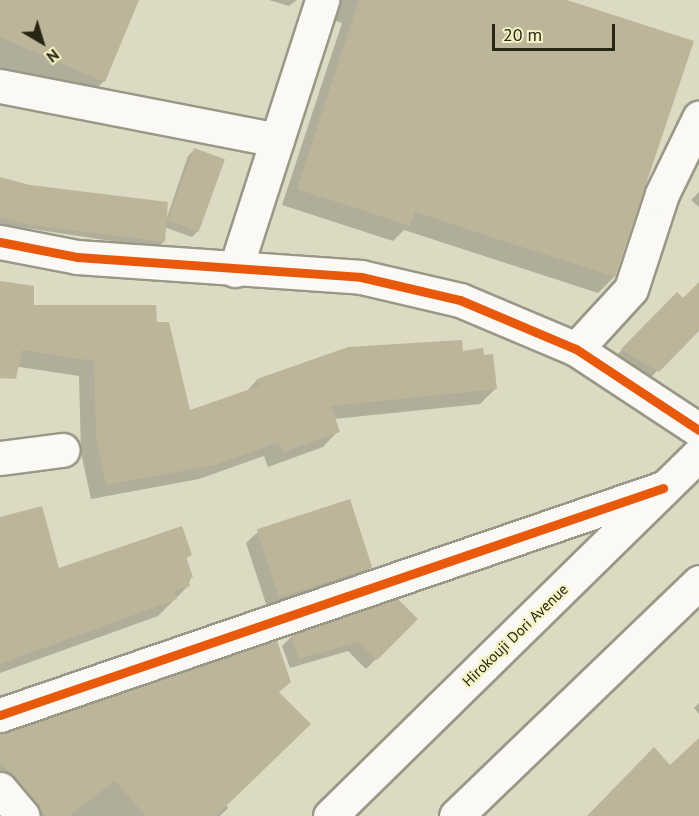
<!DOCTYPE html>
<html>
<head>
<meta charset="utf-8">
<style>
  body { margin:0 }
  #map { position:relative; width:699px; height:816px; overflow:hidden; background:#dcdac2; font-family:"PT Sans",sans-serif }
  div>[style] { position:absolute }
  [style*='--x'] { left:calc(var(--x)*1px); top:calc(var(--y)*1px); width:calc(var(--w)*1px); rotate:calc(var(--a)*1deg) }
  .shadow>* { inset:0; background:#0003 }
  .building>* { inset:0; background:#bdb599; transform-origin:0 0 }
  .roads { filter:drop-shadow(2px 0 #999886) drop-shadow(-2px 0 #999886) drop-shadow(0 2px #999886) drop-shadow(0 -2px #999886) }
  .street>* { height:33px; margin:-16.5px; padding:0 16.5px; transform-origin:16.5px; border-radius:16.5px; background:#faf9f6 }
  .secondary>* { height:33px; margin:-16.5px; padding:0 16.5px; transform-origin:16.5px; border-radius:16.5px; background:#faf9f6 }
  .primary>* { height:33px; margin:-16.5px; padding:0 16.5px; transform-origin:16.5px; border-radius:16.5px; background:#faf9f6 }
  .cycleway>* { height:9px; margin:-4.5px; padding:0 4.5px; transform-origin:4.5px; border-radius:4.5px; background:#e8590c }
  span { translate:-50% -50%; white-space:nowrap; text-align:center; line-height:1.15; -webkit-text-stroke:4.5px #f5f2c3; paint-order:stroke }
  .street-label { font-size:15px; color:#272614 }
  .north { position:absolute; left:12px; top:12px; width:60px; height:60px; -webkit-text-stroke:4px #f5f2c3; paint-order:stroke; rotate:142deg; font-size:16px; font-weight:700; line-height:24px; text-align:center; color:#272614 }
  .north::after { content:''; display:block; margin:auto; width:21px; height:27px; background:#272614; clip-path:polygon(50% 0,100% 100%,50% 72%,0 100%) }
  .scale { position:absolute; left:492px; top:24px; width:123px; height:27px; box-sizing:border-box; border:3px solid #272614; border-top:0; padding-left:8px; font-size:18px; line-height:21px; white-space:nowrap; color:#272614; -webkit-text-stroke:4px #f5f2c3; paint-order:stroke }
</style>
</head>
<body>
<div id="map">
  <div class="shadow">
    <div style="clip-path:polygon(0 0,138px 0,104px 81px,81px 103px,0 69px)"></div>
    <div style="clip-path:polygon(269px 0,297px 0,289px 6px)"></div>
    <div style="clip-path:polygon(315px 0,561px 0,614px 277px,598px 293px,404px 230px,393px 241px,282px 205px,342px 23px,324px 17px)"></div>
    <div style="clip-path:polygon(194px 150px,198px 231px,192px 237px,164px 227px,163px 242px,157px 248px,0 224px,0 179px,166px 220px,188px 156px)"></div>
    <div style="clip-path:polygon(699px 192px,699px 207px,691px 200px)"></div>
    <div style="clip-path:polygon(0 282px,33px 307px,155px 323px,189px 411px,246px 392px,257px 380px,461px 352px,495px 389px,480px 404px,334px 419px,338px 431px,323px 447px,268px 467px,264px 456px,199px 479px,91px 499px,81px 453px,79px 376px,0 364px)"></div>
    <div style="clip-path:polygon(699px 283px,699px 329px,637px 391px,602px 370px,677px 294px,683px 300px)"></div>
    <div style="clip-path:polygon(0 519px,58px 570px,190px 555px,186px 559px,191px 577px,188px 586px,158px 616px,0 673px)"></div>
    <div style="clip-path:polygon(258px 532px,371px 567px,359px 579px,268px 610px,246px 543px)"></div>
    <div style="clip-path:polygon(416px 619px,366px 669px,348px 651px,290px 668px,282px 646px,292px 636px)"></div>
    <div style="clip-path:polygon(278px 693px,226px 805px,228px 808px,220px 816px,15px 816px,0 797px,0 736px)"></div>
    <div style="clip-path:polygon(699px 703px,699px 714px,694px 708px)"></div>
  </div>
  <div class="building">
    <div style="clip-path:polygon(0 0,139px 0,105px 82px,0 37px)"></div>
    <div style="clip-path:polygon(359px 0,567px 0,694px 41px,615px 277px,415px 212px,410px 226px,297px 189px)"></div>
    <div style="left:194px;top:148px;width:33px;height:77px;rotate:20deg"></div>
    <div style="clip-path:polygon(0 177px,30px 185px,168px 202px,165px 242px,30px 225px,0 217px)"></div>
    <div style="clip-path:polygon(0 281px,34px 286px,34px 305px,156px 305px,157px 322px,169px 322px,190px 410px,259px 386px,257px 379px,348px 347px,462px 340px,463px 351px,483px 348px,484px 355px,493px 354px,497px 389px,331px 406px,340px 432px,283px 452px,279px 442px,215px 465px,106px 485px,96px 437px,94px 361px,22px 350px,16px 379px,0 378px)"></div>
    <div style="clip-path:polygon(699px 282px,699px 331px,659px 372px,621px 349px,677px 292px,683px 298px)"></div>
    <div style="left:350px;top:499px;width:72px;height:98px;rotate:72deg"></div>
    <div style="clip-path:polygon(42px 506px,59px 568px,182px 526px,192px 555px,186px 557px,193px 577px,188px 580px,190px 586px,174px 591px,177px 599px,0 664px,0 517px)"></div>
    <div style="clip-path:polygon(398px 599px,418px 619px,377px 660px,358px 642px,299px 659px,291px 635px)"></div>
    <div style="clip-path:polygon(277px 641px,291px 682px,279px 692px,311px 724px,216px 816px,146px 816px,115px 781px,69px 816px,46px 816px,0 762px,0 733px)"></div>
    <div style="clip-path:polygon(699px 738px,699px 816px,587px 816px,654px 747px,670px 765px)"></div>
  </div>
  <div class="roads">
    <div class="street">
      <div style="--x:0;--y:86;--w:282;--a:11"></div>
      <div style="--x:235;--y:270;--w:284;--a:-72.1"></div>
      <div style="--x:576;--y:349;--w:81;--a:-47.5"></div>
      <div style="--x:631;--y:289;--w:100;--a:-71.9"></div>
      <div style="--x:662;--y:194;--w:85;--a:-64"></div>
      <div style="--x:0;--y:458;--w:63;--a:-7.4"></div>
      <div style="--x:0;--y:715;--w:701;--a:-18.9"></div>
      <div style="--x:0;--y:789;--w:35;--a:50"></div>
    </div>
    <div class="secondary">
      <div style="--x:0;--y:242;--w:78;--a:11"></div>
      <div style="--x:77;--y:257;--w:285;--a:4"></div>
      <div style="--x:361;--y:277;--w:102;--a:13.1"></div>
      <div style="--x:460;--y:300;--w:126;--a:22.9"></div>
      <div style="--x:576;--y:349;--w:147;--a:33.4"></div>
    </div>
    <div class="primary">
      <div style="--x:330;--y:816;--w:517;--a:-44.45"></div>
      <div style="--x:456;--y:816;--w:337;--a:-43.9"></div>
    </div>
  </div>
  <div class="cycleway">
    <div style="--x:0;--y:242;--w:78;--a:11"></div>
    <div style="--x:77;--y:257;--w:285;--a:4"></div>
    <div style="--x:361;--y:277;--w:102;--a:13.1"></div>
    <div style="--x:460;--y:300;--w:126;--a:22.9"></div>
    <div style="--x:576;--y:349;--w:147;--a:33.4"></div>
    <div style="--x:0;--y:715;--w:701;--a:-18.9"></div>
  </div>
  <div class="street-label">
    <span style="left:515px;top:635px;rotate:-44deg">Hirokouji Dori Avenue</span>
  </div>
  <div class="north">N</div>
  <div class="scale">20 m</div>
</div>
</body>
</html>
